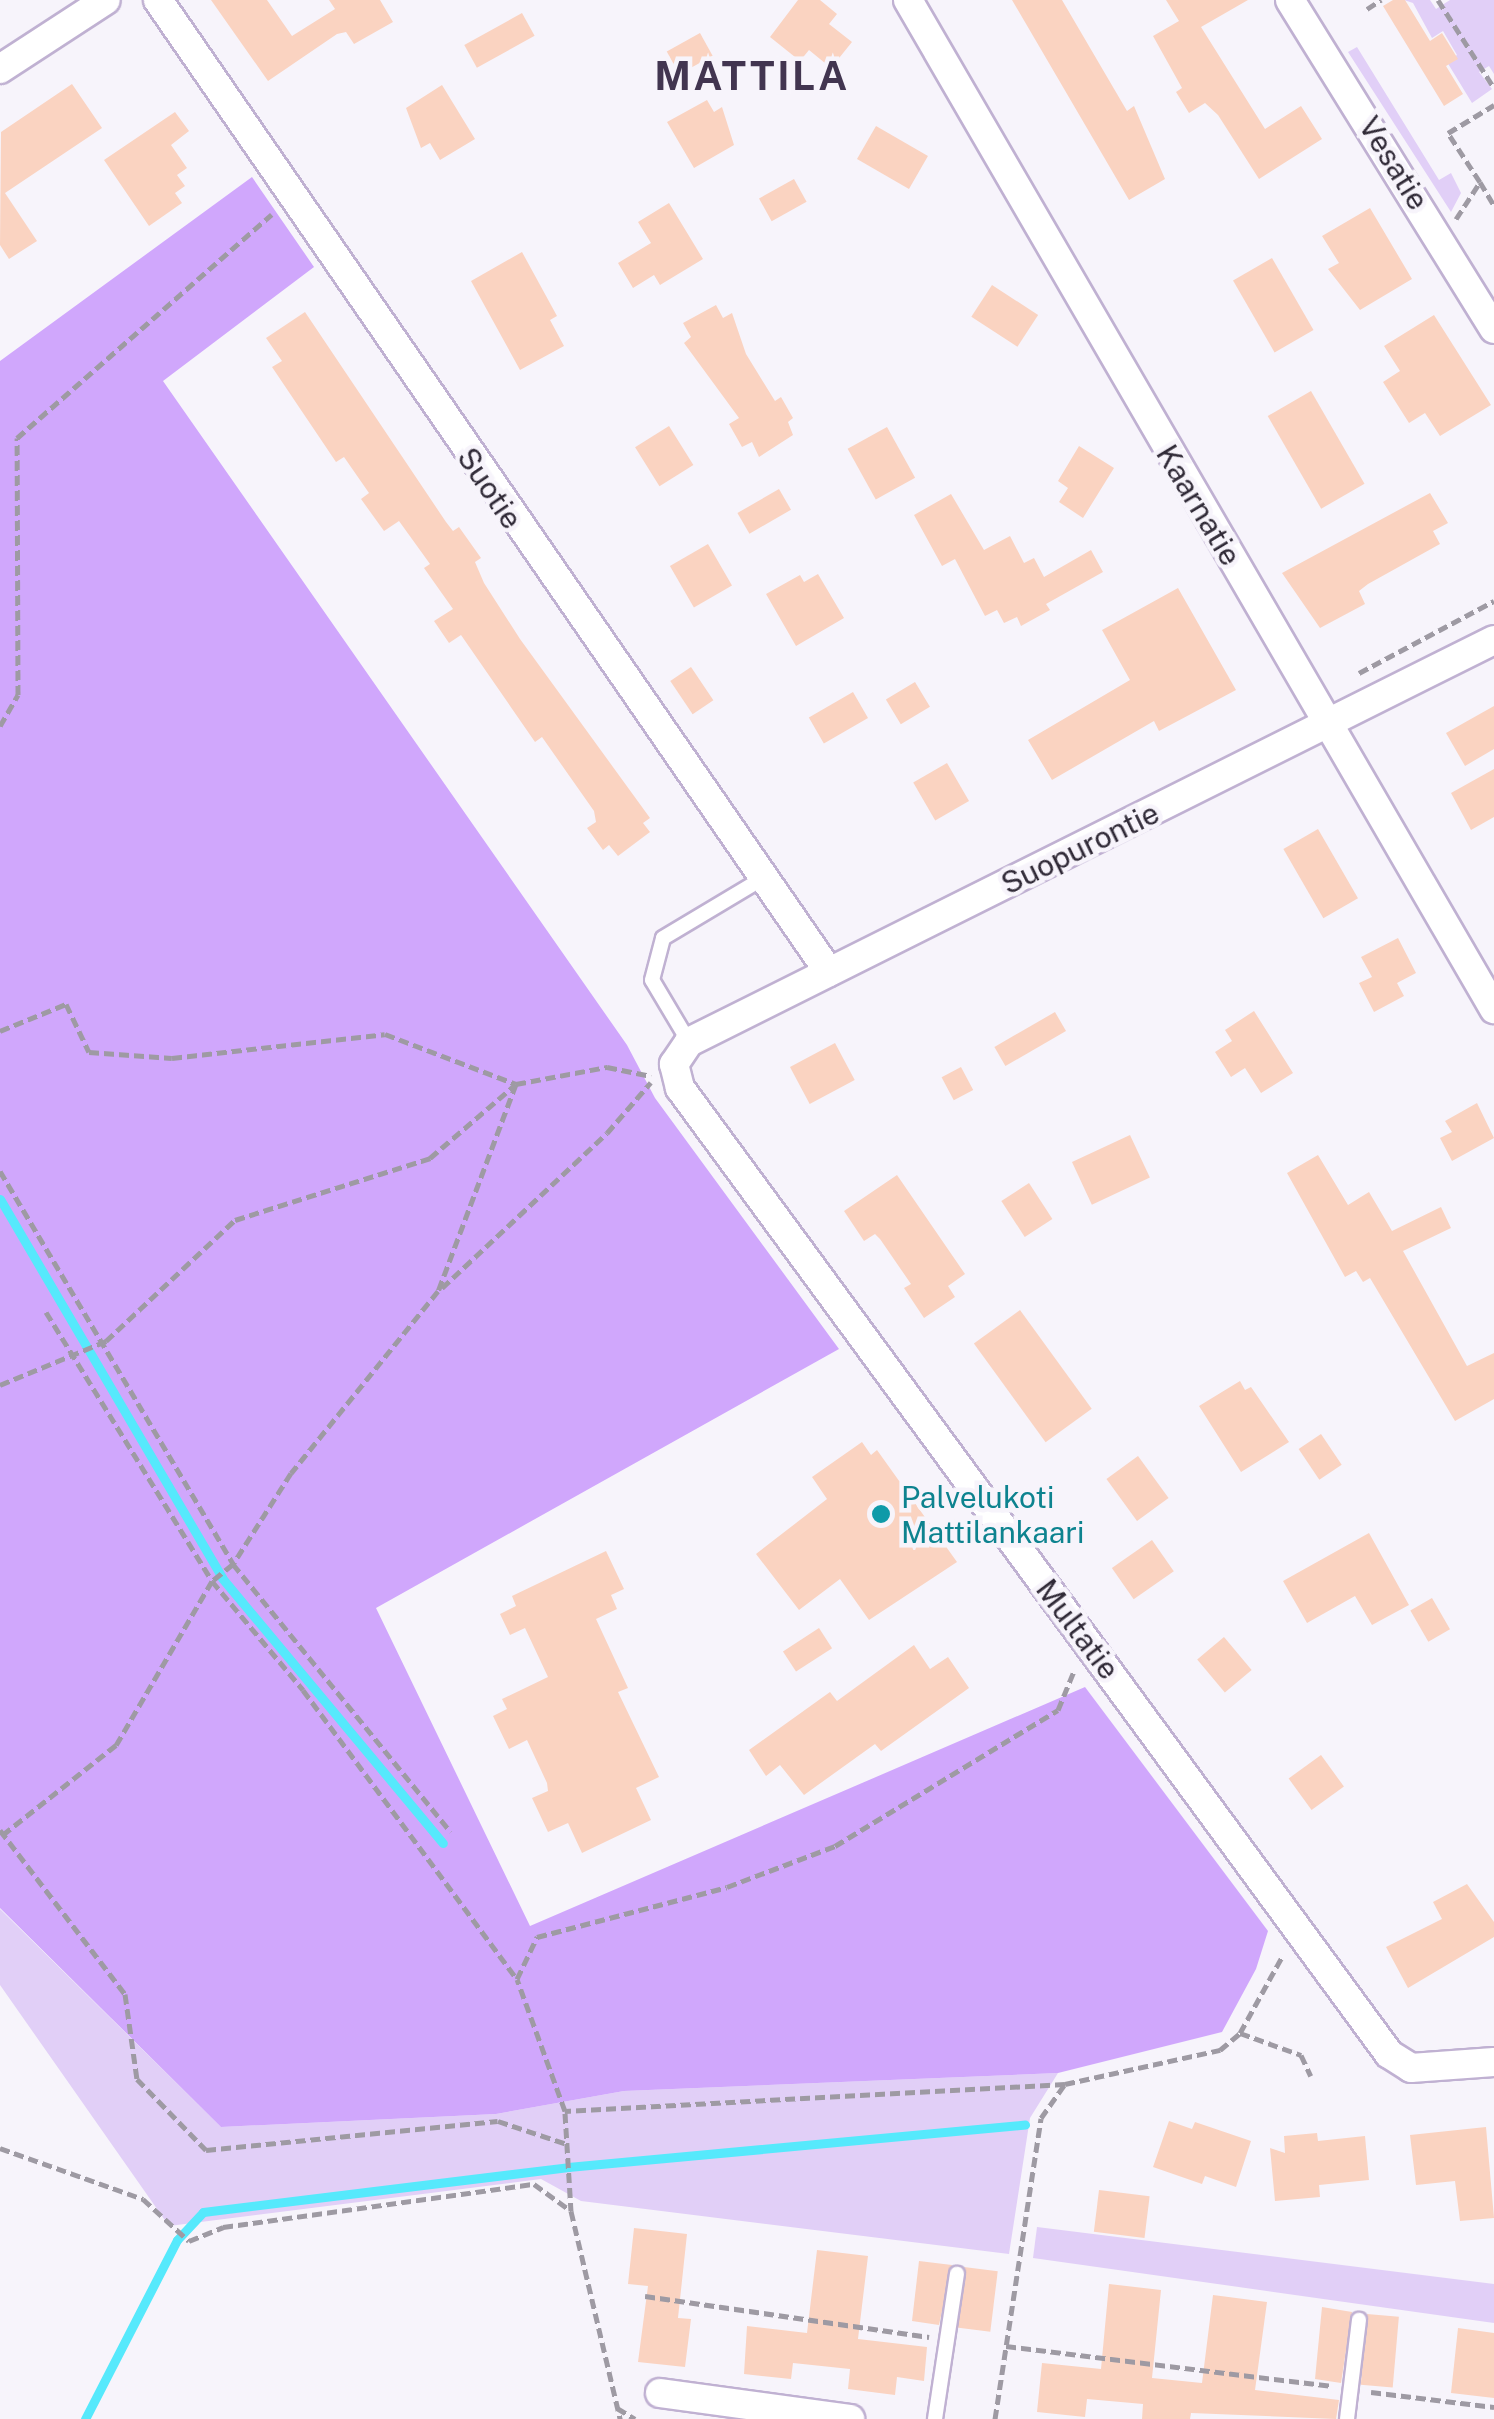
<!DOCTYPE html>
<html>
<head>
<meta charset="utf-8">
<style>
  body { margin:0 }
  #map { position:relative; width:1494px; height:2419px; overflow:hidden; background:#f7f4fb; font-family:"Public Sans",sans-serif }
  div>[style] { position:absolute }
  [style*='--x'] { left:calc(var(--x)*1px); top:calc(var(--y)*1px); width:calc(var(--w)*1px); rotate:calc(var(--a)*1deg) }
  .green>* { inset:0; background:#e1cff7 }
  .forest>* { inset:0; background:#d0a7fc }
  .stream>* { height:9px; margin:-4.5px; padding:0 4.5px; transform-origin:4.5px; border-radius:4.5px; background:#56e9fc }
  .building>* { inset:0; background:#fad3c1; transform-origin:0 0 }
  .path>* { height:5px; margin-top:-2.5px; transform-origin:0; background:repeating-linear-gradient(90deg,#9e9aa3 0 10px,transparent 0 15px) }
  .roads { filter:drop-shadow(2px 0 #c0b1d2) drop-shadow(-2px 0 #c0b1d2) drop-shadow(0 2px #c0b1d2) drop-shadow(0 -2px #c0b1d2) }
  .lane>* { height:14px; margin:-7px; padding:0 7px; transform-origin:7px; border-radius:7px; background:#fff }
  .street>* { height:28px; margin:-14px; padding:0 14px; transform-origin:14px; border-radius:14px; background:#fff }
  .dots>* { width:28px; height:28px; translate:-50% -50%; box-sizing:border-box; border:5px solid #f7f4fb; border-radius:50% }
  span { translate:-50% -50%; white-space:nowrap; text-align:center; line-height:1.15; -webkit-text-stroke:9px #f7f4fb; paint-order:stroke }
  .street-label { font-size:30px; color:#302a37 }
  .culture-label { font-size:30px; color:#0d838f }
  .left { translate:0 -50%; text-align:left }
  .district-label { font-size:40px; color:#423550; font-weight:700; letter-spacing:2.5px }
</style>
</head>
<body>
<div id="map">
  <div class="green">
    <div style="clip-path:polygon(1404px 0,1430px 0,1436px 9px,1450px 0,1494px 0,1494px 74px,1489px 66px,1479px 72px,1492px 89px,1472px 103px,1447px 62px,1457px 55px,1443px 31px,1432px 38px,1413px 3px)"></div>
    <div style="clip-path:polygon(1357px 47px,1439px 180px,1451px 173px,1461px 193px,1451px 212px,1348px 52px)"></div>
    <div style="clip-path:polygon(0 1909px,221px 2127px,496px 2114px,624px 2091px,1058px 2073px,1030px 2118px,1009px 2254px,581px 2201px,541px 2179px,169px 2226px,0 1985px)"></div>
    <div style="clip-path:polygon(1037px 2227px,1494px 2284px,1494px 2323px,1033px 2258px)"></div>
  </div>
  <div class="forest">
    <div style="clip-path:polygon(252px 177px,314px 267px,163px 381px,627px 1045px,655px 1098px,839px 1349px,376px 1608px,530px 1926px,1085px 1687px,1268px 1931px,1256px 1969px,1222px 2032px,1058px 2073px,624px 2091px,496px 2114px,221px 2127px,0 1908px,0 361px)"></div>
  </div>
  <div class="stream">
    <div style="--x:0;--y:1199;--w:439;--a:59.6"></div>
    <div style="--x:222;--y:1578;--w:345;--a:50.2"></div>
    <div style="--x:85;--y:2419;--w:201;--a:-62.8"></div>
    <div style="--x:177;--y:2240;--w:38;--a:-47"></div>
    <div style="--x:203;--y:2212;--w:368;--a:-7"></div>
    <div style="--x:568;--y:2167;--w:459;--a:-5.3"></div>
  </div>
  <div class="building">
    <div style="clip-path:polygon(211px 0,267px 0,292px 36px,335px 9px,329px 0,380px 0,393px 22px,354px 44px,346px 32px,337px 34px,268px 81px)"></div>
    <div style="clip-path:polygon(798px 0,820px 0,837px 14px,829px 24px,852px 42px,831px 68px,809px 50px,800px 61px,770px 37px)"></div>
    <div style="clip-path:polygon(1012px 0,1062px 0,1127px 111px,1134px 106px,1165px 179px,1129px 200px)"></div>
    <div style="clip-path:polygon(1166px 0,1248px 0,1201px 27px,1265px 129px,1301px 106px,1322px 139px,1259px 179px,1218px 115px,1205px 103px,1189px 113px,1176px 92px,1182px 88px,1153px 36px,1179px 21px)"></div>
    <div style="clip-path:polygon(1393px 0,1405px 0,1430px 41px,1442px 33px,1458px 59px,1446px 66px,1463px 94px,1444px 106px,1383px 6px)"></div>
    <div style="left:522px;top:13px;width:26px;height:66px;rotate:61deg"></div>
    <div style="left:700px;top:33px;width:26px;height:38px;rotate:61deg"></div>
    <div style="clip-path:polygon(72px 84px,102px 128px,5px 193px,37px 241px,9px 259px,0 245px,1px 132px)"></div>
    <div style="clip-path:polygon(442px 85px,475px 139px,440px 160px,430px 143px,421px 148px,406px 108px)"></div>
    <div style="clip-path:polygon(707px 100px,714px 112px,722px 107px,734px 145px,694px 168px,667px 122px)"></div>
    <div style="clip-path:polygon(175px 112px,189px 131px,171px 145px,187px 168px,177px 175px,185px 186px,175px 193px,182px 203px,149px 226px,104px 160px)"></div>
    <div style="left:876px;top:126px;width:60px;height:38px;rotate:30deg"></div>
    <div style="left:794px;top:179px;width:26px;height:40px;rotate:61deg"></div>
    <div style="clip-path:polygon(669px 203px,703px 259px,660px 285px,654px 275px,633px 288px,618px 263px,651px 243px,638px 222px)"></div>
    <div style="clip-path:polygon(1370px 208px,1412px 279px,1360px 310px,1328px 269px,1339px 263px,1322px 236px)"></div>
    <div style="clip-path:polygon(522px 252px,557px 316px,550px 320px,564px 346px,520px 370px,471px 281px)"></div>
    <div style="left:1272px;top:258px;width:83px;height:45px;rotate:60deg"></div>
    <div style="left:992px;top:285px;width:55px;height:38px;rotate:33deg"></div>
    <div style="clip-path:polygon(716px 305px,723px 318px,732px 313px,746px 354px,775px 401px,781px 397px,793px 418px,788px 422px,793px 435px,759px 457px,752px 442px,742px 447px,729px 424px,739px 418px,684px 343px,691px 337px,683px 323px)"></div>
    <div style="clip-path:polygon(305px 312px,446px 522px,453px 531px,459px 527px,481px 558px,475px 562px,484px 583px,520px 639px,650px 818px,643px 823px,650px 832px,618px 856px,609px 845px,603px 850px,587px 828px,596px 822px,594px 811px,542px 737px,535px 742px,461px 635px,449px 643px,434px 621px,453px 609px,424px 568px,430px 564px,399px 521px,384px 531px,361px 499px,369px 493px,344px 457px,336px 462px,272px 367px,282px 361px,266px 338px)"></div>
    <div style="clip-path:polygon(1434px 315px,1491px 405px,1440px 436px,1425px 413px,1409px 423px,1383px 382px,1400px 371px,1384px 346px)"></div>
    <div style="left:1311px;top:391px;width:107px;height:50px;rotate:60deg"></div>
    <div style="left:669px;top:426px;width:46px;height:40px;rotate:58deg"></div>
    <div style="left:887px;top:427px;width:58px;height:45px;rotate:61deg"></div>
    <div style="clip-path:polygon(1079px 446px,1114px 468px,1083px 518px,1059px 502px,1068px 488px,1058px 481px)"></div>
    <div style="left:779px;top:489px;width:24px;height:48px;rotate:60deg"></div>
    <div style="clip-path:polygon(1430px 493px,1448px 523px,1433px 531px,1440px 544px,1368px 584px,1359px 591px,1365px 604px,1320px 628px,1282px 573px)"></div>
    <div style="clip-path:polygon(951px 494px,984px 550px,1010px 536px,1024px 563px,1034px 558px,1044px 577px,1091px 550px,1103px 572px,1046px 604px,1050px 610px,1021px 626px,1017px 617px,1004px 623px,997px 610px,985px 616px,955px 559px,942px 566px,914px 515px)"></div>
    <div style="left:708px;top:544px;width:48px;height:44px;rotate:60deg"></div>
    <div style="clip-path:polygon(818px 574px,844px 618px,796px 646px,766px 594px,800px 575px,804px 582px)"></div>
    <div style="clip-path:polygon(1178px 588px,1236px 690px,1159px 731px,1154px 721px,1052px 780px,1028px 740px,1130px 680px,1102px 630px)"></div>
    <div style="left:691px;top:667px;width:40px;height:25px;rotate:56deg"></div>
    <div style="left:915px;top:682px;width:29px;height:34px;rotate:59deg"></div>
    <div style="left:853px;top:692px;width:30px;height:51px;rotate:60deg"></div>
    <div style="clip-path:polygon(1494px 706px,1494px 749px,1465px 766px,1446px 733px)"></div>
    <div style="left:947px;top:763px;width:44px;height:39px;rotate:60deg"></div>
    <div style="clip-path:polygon(1494px 769px,1494px 817px,1471px 830px,1451px 793px)"></div>
    <div style="left:1318px;top:829px;width:80px;height:40px;rotate:60deg"></div>
    <div style="clip-path:polygon(1398px 938px,1416px 973px,1397px 983px,1404px 996px,1374px 1012px,1359px 983px,1372px 977px,1361px 957px)"></div>
    <div style="clip-path:polygon(1254px 1011px,1293px 1073px,1261px 1093px,1245px 1068px,1231px 1077px,1215px 1052px,1232px 1041px,1225px 1030px)"></div>
    <div style="left:1055px;top:1012px;width:22px;height:70px;rotate:60deg"></div>
    <div style="left:835px;top:1043px;width:42px;height:51px;rotate:62deg"></div>
    <div style="left:961px;top:1067px;width:26px;height:22px;rotate:62deg"></div>
    <div style="clip-path:polygon(1477px 1103px,1494px 1138px,1452px 1161px,1440px 1138px,1452px 1132px,1445px 1121px)"></div>
    <div style="left:1130px;top:1135px;width:47px;height:64px;rotate:65deg"></div>
    <div style="clip-path:polygon(1318px 1155px,1348px 1205px,1369px 1192px,1392px 1231px,1441px 1207px,1451px 1228px,1403px 1251px,1467px 1366px,1494px 1353px,1494px 1399px,1455px 1421px,1370px 1278px,1363px 1282px,1356px 1271px,1345px 1277px,1287px 1173px)"></div>
    <div style="clip-path:polygon(897px 1175px,965px 1274px,948px 1286px,955px 1297px,924px 1318px,904px 1288px,911px 1284px,880px 1239px,875px 1234px,864px 1241px,844px 1211px)"></div>
    <div style="left:1029px;top:1183px;width:43px;height:33px;rotate:57deg"></div>
    <div style="left:1020px;top:1310px;width:122px;height:57px;rotate:54deg"></div>
    <div style="clip-path:polygon(1240px 1381px,1245px 1390px,1251px 1387px,1289px 1442px,1241px 1472px,1199px 1406px)"></div>
    <div style="left:1321px;top:1434px;width:37px;height:27px;rotate:56deg"></div>
    <div style="clip-path:polygon(862px 1442px,871px 1455px,877px 1450px,957px 1562px,869px 1620px,840px 1579px,799px 1610px,756px 1554px,827px 1499px,812px 1477px)"></div>
    <div style="left:1138px;top:1456px;width:52px;height:39px;rotate:54deg"></div>
    <div style="clip-path:polygon(1369px 1533px,1409px 1605px,1372px 1625px,1355px 1596px,1307px 1623px,1283px 1581px)"></div>
    <div style="left:1152px;top:1540px;width:38px;height:49px;rotate:55deg"></div>
    <div style="clip-path:polygon(606px 1551px,624px 1589px,611px 1595px,617px 1609px,596px 1619px,628px 1688px,618px 1692px,659px 1777px,636px 1788px,651px 1820px,582px 1853px,568px 1823px,548px 1832px,532px 1798px,548px 1791px,547px 1783px,527px 1740px,509px 1749px,493px 1716px,507px 1709px,502px 1699px,548px 1677px,525px 1628px,510px 1635px,500px 1614px,516px 1606px,512px 1596px)"></div>
    <div style="left:1432px;top:1598px;width:36px;height:25px;rotate:60deg"></div>
    <div style="left:819px;top:1628px;width:24px;height:43px;rotate:57deg"></div>
    <div style="left:1224px;top:1637px;width:43px;height:35px;rotate:50deg"></div>
    <div style="clip-path:polygon(914px 1645px,930px 1669px,948px 1657px,969px 1688px,881px 1751px,875px 1744px,804px 1795px,780px 1765px,766px 1776px,749px 1750px,830px 1692px,837px 1701px)"></div>
    <div style="left:1321px;top:1755px;width:39px;height:40px;rotate:54deg"></div>
    <div style="clip-path:polygon(1467px 1884px,1494px 1922px,1494px 1937px,1408px 1988px,1386px 1947px,1442px 1919px,1433px 1902px)"></div>
    <div style="clip-path:polygon(1169px 2121px,1192px 2129px,1195px 2122px,1251px 2141px,1236px 2187px,1205px 2176px,1202px 2184px,1153px 2167px)"></div>
    <div style="clip-path:polygon(1486px 2127px,1494px 2218px,1460px 2221px,1455px 2181px,1416px 2185px,1410px 2135px)"></div>
    <div style="clip-path:polygon(1317px 2133px,1318px 2141px,1365px 2136px,1369px 2180px,1319px 2185px,1320px 2197px,1275px 2201px,1270px 2148px,1285px 2153px,1284px 2136px)"></div>
    <div style="left:1099px;top:2190px;width:51px;height:42px;rotate:7deg"></div>
    <div style="clip-path:polygon(634px 2228px,687px 2234px,678px 2318px,691px 2319px,685px 2367px,638px 2362px,648px 2286px,628px 2284px)"></div>
    <div style="clip-path:polygon(817px 2250px,868px 2256px,858px 2339px,927px 2347px,924px 2381px,897px 2377px,895px 2395px,848px 2389px,850px 2369px,793px 2363px,791px 2379px,744px 2374px,747px 2326px,807px 2333px)"></div>
    <div style="clip-path:polygon(919px 2261px,952px 2265px,939px 2325px,912px 2321px)"></div>
    <div style="left:964px;top:2267px;width:34px;height:61px;rotate:7deg"></div>
    <div style="clip-path:polygon(1109px 2284px,1161px 2290px,1152px 2378px,1202px 2383px,1213px 2295px,1267px 2302px,1255px 2390px,1339px 2400px,1336px 2419px,1191px 2413px,1190px 2419px,1142px 2419px,1143px 2404px,1087px 2399px,1085px 2417px,1037px 2412px,1042px 2363px,1101px 2369px)"></div>
    <div style="clip-path:polygon(1322px 2307px,1352px 2312px,1341px 2383px,1315px 2379px)"></div>
    <div style="left:1367px;top:2314px;width:32px;height:71px;rotate:5deg"></div>
    <div style="clip-path:polygon(1458px 2328px,1494px 2333px,1494px 2398px,1451px 2393px)"></div>
  </div>
  <div class="path">
    <div style="--x:1438;--y:0;--w:104;--a:57.5"></div>
    <div style="--x:1367;--y:9;--w:17;--a:-33"></div>
    <div style="--x:1480;--y:182;--w:27;--a:59"></div>
    <div style="--x:1456;--y:219;--w:44;--a:-57"></div>
    <div style="--x:1480;--y:182;--w:59;--a:-123.1"></div>
    <div style="--x:1448;--y:133;--w:54;--a:-31.3"></div>
    <div style="--x:1359;--y:673;--w:153;--a:-28.1"></div>
    <div style="--x:0;--y:726;--w:36;--a:-60"></div>
    <div style="--x:18;--y:695;--w:257;--a:-90.2"></div>
    <div style="--x:17;--y:438;--w:339;--a:-41.3"></div>
    <div style="--x:0;--y:1031;--w:71;--a:-22.2"></div>
    <div style="--x:66;--y:1004;--w:53;--a:64.4"></div>
    <div style="--x:89;--y:1052;--w:83;--a:4.1"></div>
    <div style="--x:172;--y:1058;--w:214;--a:-6.4"></div>
    <div style="--x:385;--y:1034;--w:140;--a:20.9"></div>
    <div style="--x:516;--y:1084;--w:221;--a:110.6"></div>
    <div style="--x:438;--y:1291;--w:234;--a:128.9"></div>
    <div style="--x:291;--y:1473;--w:108;--a:122.5"></div>
    <div style="--x:233;--y:1564;--w:27;--a:141"></div>
    <div style="--x:212;--y:1581;--w:190;--a:120.3"></div>
    <div style="--x:116;--y:1745;--w:148;--a:141.6"></div>
    <div style="--x:0;--y:1171;--w:457;--a:59.3"></div>
    <div style="--x:233;--y:1564;--w:345;--a:50.9"></div>
    <div style="--x:442;--y:1288;--w:226;--a:-43.2"></div>
    <div style="--x:607;--y:1133;--w:67;--a:-49.2"></div>
    <div style="--x:46;--y:1312;--w:316;--a:58.3"></div>
    <div style="--x:212;--y:1581;--w:142;--a:50.1"></div>
    <div style="--x:303;--y:1690;--w:358;--a:53.5"></div>
    <div style="--x:0;--y:1385;--w:115;--a:-22.5"></div>
    <div style="--x:106;--y:1341;--w:177;--a:-43.2"></div>
    <div style="--x:235;--y:1220;--w:205;--a:-17.6"></div>
    <div style="--x:430;--y:1158;--w:113;--a:-40.7"></div>
    <div style="--x:516;--y:1084;--w:93;--a:-10.6"></div>
    <div style="--x:607;--y:1067;--w:45;--a:11.6"></div>
    <div style="--x:0;--y:1830;--w:206;--a:52.7"></div>
    <div style="--x:125;--y:1994;--w:86;--a:82"></div>
    <div style="--x:137;--y:2079;--w:99;--a:45.8"></div>
    <div style="--x:206;--y:2150;--w:293;--a:-5.7"></div>
    <div style="--x:498;--y:2121;--w:73;--a:18.4"></div>
    <div style="--x:1240;--y:2033;--w:65;--a:19.8"></div>
    <div style="--x:1301;--y:2055;--w:23;--a:65"></div>
    <div style="--x:1065;--y:2084;--w:501;--a:176.91"></div>
    <div style="--x:565;--y:2111;--w:140;--a:-110"></div>
    <div style="--x:517;--y:1979;--w:47;--a:-64.5"></div>
    <div style="--x:537;--y:1937;--w:196;--a:-14.7"></div>
    <div style="--x:727;--y:1887;--w:116;--a:-20.8"></div>
    <div style="--x:835;--y:1846;--w:261;--a:-31.4"></div>
    <div style="--x:1058;--y:1710;--w:42;--a:-67.7"></div>
    <div style="--x:565;--y:2113;--w:98;--a:86.5"></div>
    <div style="--x:571;--y:2211;--w:214;--a:76.7"></div>
    <div style="--x:0;--y:2148;--w:152;--a:19.6"></div>
    <div style="--x:143;--y:2199;--w:62;--a:42.4"></div>
    <div style="--x:189;--y:2241;--w:37;--a:-22"></div>
    <div style="--x:223;--y:2227;--w:314;--a:-7.9"></div>
    <div style="--x:534;--y:2184;--w:46;--a:36.1"></div>
    <div style="--x:645;--y:2296;--w:287;--a:8.2"></div>
    <div style="--x:1006;--y:2346;--w:327;--a:7"></div>
    <div style="--x:1371;--y:2392;--w:124;--a:7"></div>
    <div style="--x:617;--y:2408;--w:21;--a:31"></div>
    <div style="--x:995;--y:2419;--w:304;--a:-81.3"></div>
    <div style="--x:1041;--y:2118;--w:42;--a:-54.8"></div>
    <div style="--x:1065;--y:2084;--w:159;--a:-12.4"></div>
    <div style="--x:1220;--y:2050;--w:26;--a:-40"></div>
    <div style="--x:1240;--y:2033;--w:89;--a:-61.1"></div>
  </div>
  <div class="roads">
    <div class="lane">
      <div style="--x:689;--y:1042;--w:72;--a:-120.8"></div>
      <div style="--x:652;--y:980;--w:43;--a:-75.3"></div>
      <div style="--x:663;--y:938;--w:113;--a:-30.9"></div>
      <div style="--x:935;--y:2419;--w:147;--a:-81.4"></div>
      <div style="--x:1347;--y:2419;--w:100;--a:-83.1"></div>
    </div>
    <div class="street">
      <div style="--x:158;--y:0;--w:1181;--a:55.38"></div>
      <div style="--x:908;--y:0;--w:1167;--a:59.85"></div>
      <div style="--x:1290;--y:0;--w:387;--a:58.2"></div>
      <div style="--x:0;--y:69;--w:126;--a:-33.1"></div>
      <div style="--x:1494;--y:640;--w:900;--a:153.46"></div>
      <div style="--x:689;--y:1042;--w:27;--a:124"></div>
      <div style="--x:674;--y:1064;--w:25;--a:76"></div>
      <div style="--x:680;--y:1088;--w:1198;--a:53.72"></div>
      <div style="--x:1389;--y:2054;--w:26;--a:32"></div>
      <div style="--x:1411;--y:2068;--w:83;--a:-4.1"></div>
      <div style="--x:660;--y:2393;--w:192;--a:7.8"></div>
    </div>
  </div>
  <div class="dots">
    <div style="left:881px;top:1514px;background:#0f9aa8"></div>
  </div>
  <div class="street-label">
    <span style="left:1394px;top:163px;rotate:58deg">Vesatie</span>
    <span style="left:490px;top:488px;rotate:56deg">Suotie</span>
    <span style="left:1199px;top:505px;rotate:59deg">Kaarnatie</span>
    <span style="left:1080px;top:848px;rotate:-26deg">Suopurontie</span>
    <span style="left:1078px;top:1629px;rotate:53deg">Multatie</span>
  </div>
  <div class="culture-label">
    <span class="left" style="left:901px;top:1514px">Palvelukoti<br>Mattilankaari</span>
  </div>
  <div class="district-label">
    <span style="left:752px;top:76px">MATTILA</span>
  </div>
</div>
</body>
</html>
